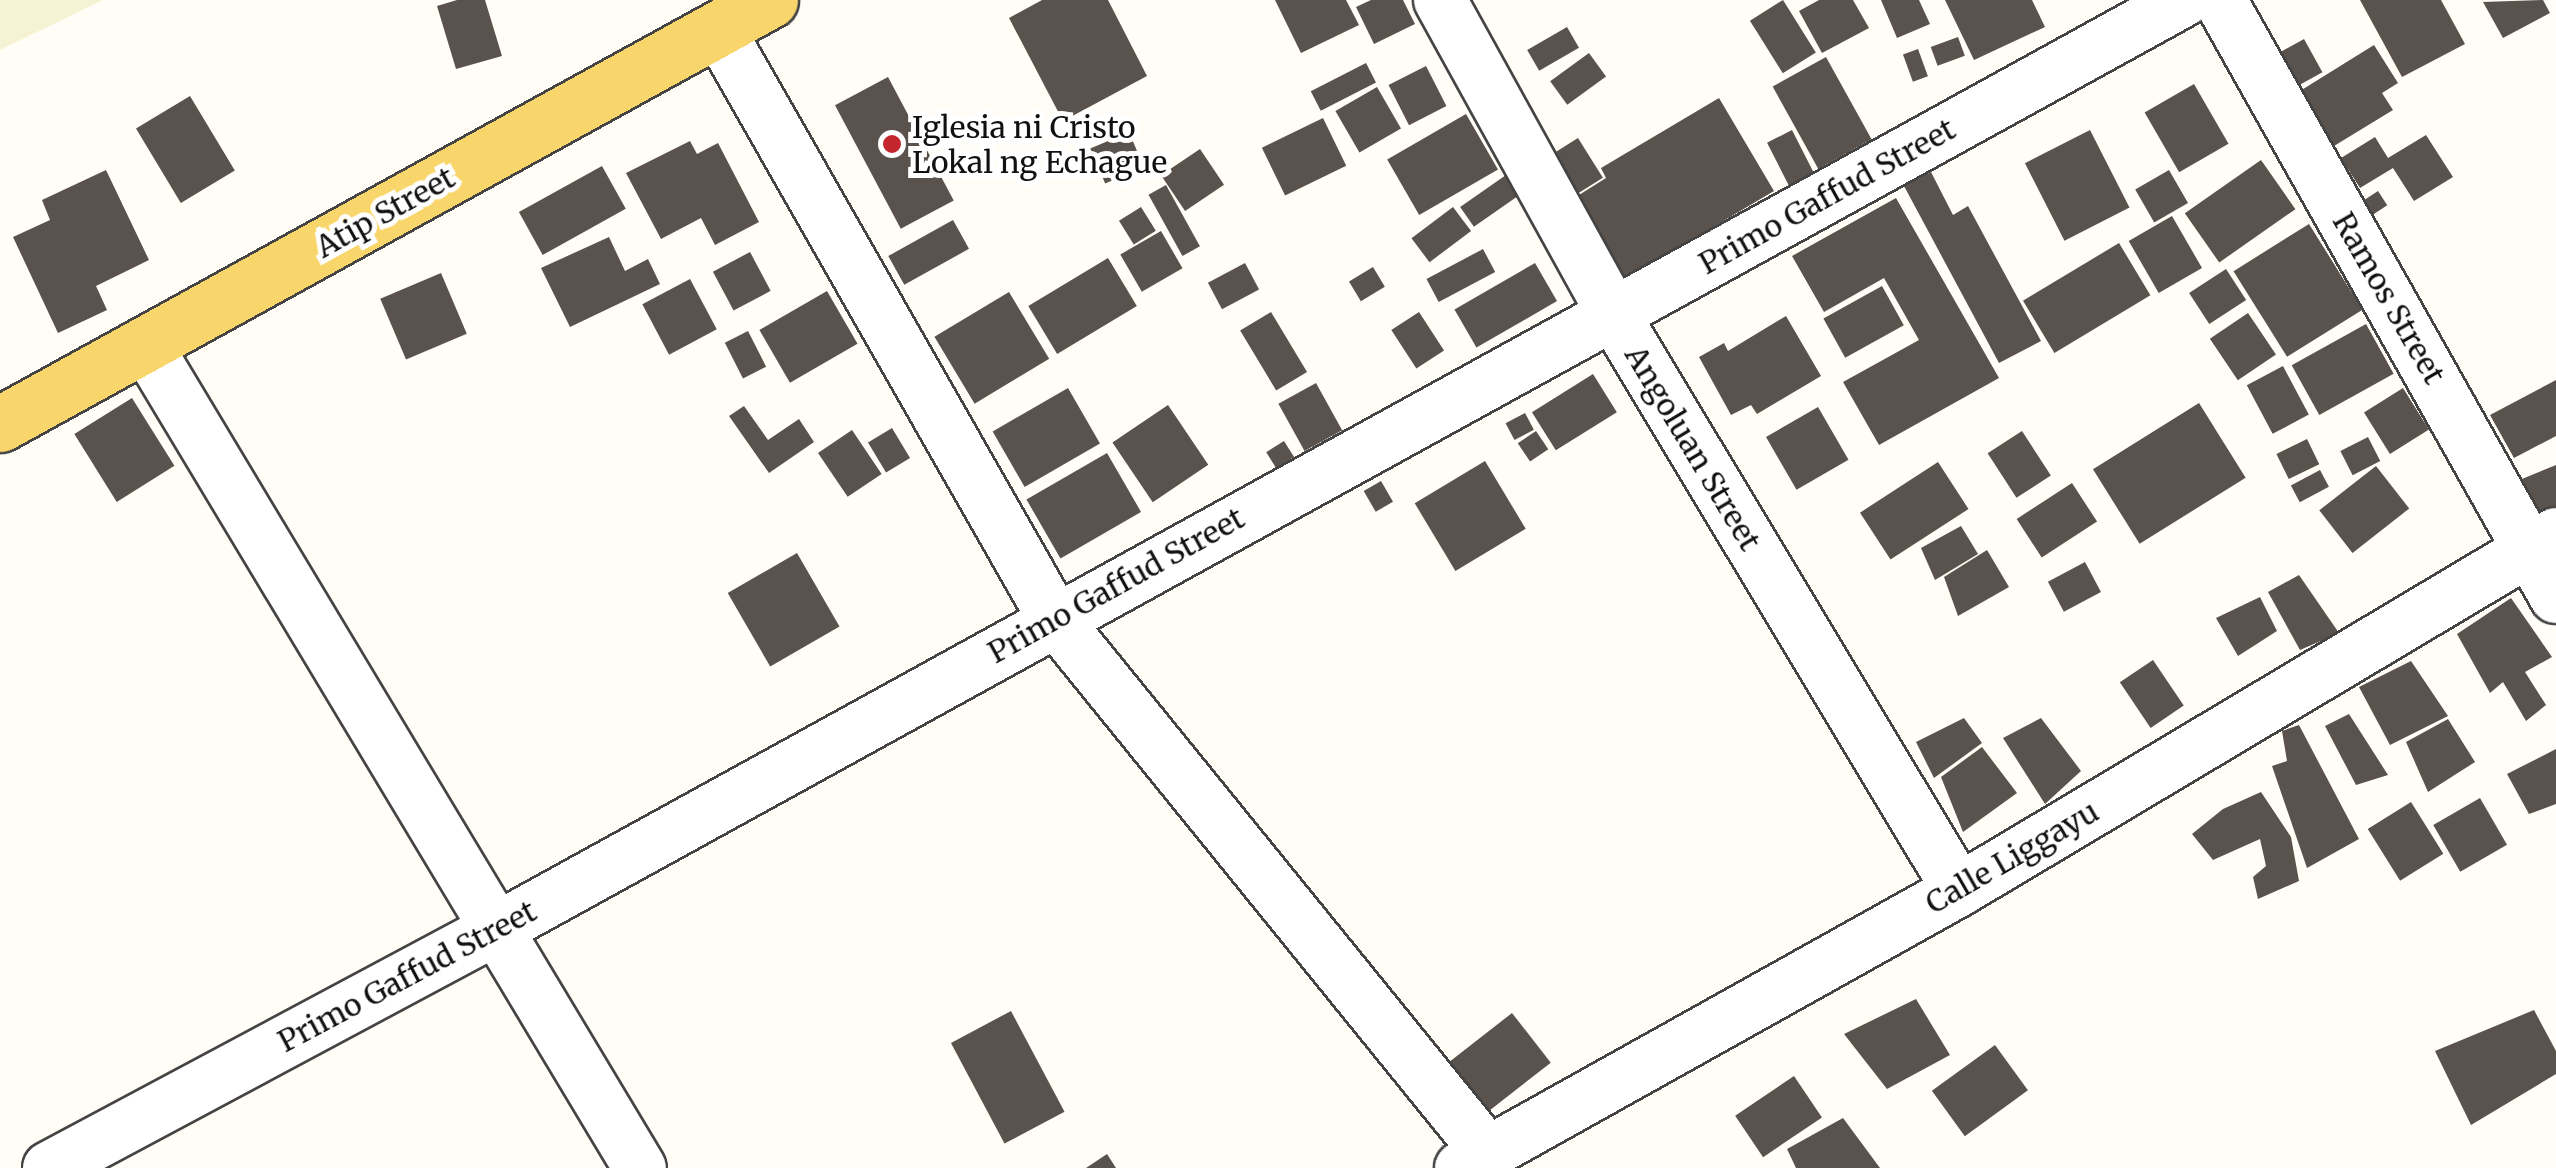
<!DOCTYPE html>
<html>
<head>
<meta charset="utf-8">
<style>
  body { margin:0 }
  #map { position:relative; width:2556px; height:1168px; overflow:hidden; background:#fffdf5; font-family:Merriweather,serif }
  div>[style] { position:absolute }
  [style*='--x'] { left:calc(var(--x)*1px); top:calc(var(--y)*1px); width:calc(var(--w)*1px); rotate:calc(var(--a)*1deg) }
  .farmland>* { inset:0; background:#f6f3d4 }
  .building>* { inset:0; background:#5a524d; transform-origin:0 0 }
  .roads { filter:drop-shadow(2px 0 #444) drop-shadow(-2px 0 #444) drop-shadow(0 2px #444) drop-shadow(0 -2px #444) }
  .minor>* { height:52px; margin:-26px; padding:0 26px; transform-origin:26px; border-radius:26px; background:#fff }
  .major>* { height:55px; margin:-27.5px; padding:0 27.5px; transform-origin:27.5px; border-radius:27.5px; background:#f9d66b }
  .dots>* { width:28px; height:28px; translate:-50% -50%; box-sizing:border-box; border:5px solid #fff; border-radius:50% }
  span { translate:-50% -50%; white-space:nowrap; text-align:center; line-height:1.15; -webkit-text-stroke:10px #fff; paint-order:stroke }
  .poi-label { font-size:30px; color:#111 }
  .left { translate:0 -50%; text-align:left }
  .street-label { font-size:30px; color:#111 }
</style>
</head>
<body>
<div id="map">
  <div class="farmland">
    <div style="clip-path:polygon(0 0,103px 0,0 50px)"></div>
  </div>
  <div class="building">
    <div style="clip-path:polygon(457px 0,485px 0,502px 56px,456px 69px,437px 6px)"></div>
    <div style="clip-path:polygon(1042px 0,1108px 0,1147px 76px,1063px 121px,1009px 18px)"></div>
    <div style="clip-path:polygon(1275px 0,1346px 0,1359px 25px,1301px 53px)"></div>
    <div style="clip-path:polygon(1371px 0,1403px 0,1415px 24px,1374px 44px,1356px 7px)"></div>
    <div style="left:1783px;top:0;width:62px;height:39px;rotate:58deg"></div>
    <div style="clip-path:polygon(1819px 0,1853px 0,1869px 28px,1822px 53px,1799px 11px)"></div>
    <div style="clip-path:polygon(1881px 0,1919px 0,1930px 24px,1897px 38px)"></div>
    <div style="clip-path:polygon(1945px 0,2032px 0,2045px 27px,1974px 60px)"></div>
    <div style="clip-path:polygon(2360px 0,2441px 0,2465px 44px,2402px 77px)"></div>
    <div style="clip-path:polygon(2543px 0,2550px 13px,2503px 38px,2483px 2px)"></div>
    <div style="left:1567px;top:27px;width:24px;height:46px;rotate:60deg"></div>
    <div style="left:1958px;top:37px;width:20px;height:29px;rotate:70deg"></div>
    <div style="left:2304px;top:39px;width:38px;height:34px;rotate:61deg"></div>
    <div style="clip-path:polygon(2374px 45px,2398px 83px,2382px 93px,2393px 110px,2334px 146px,2300px 91px)"></div>
    <div style="left:1918px;top:49px;width:29px;height:16px;rotate:70deg"></div>
    <div style="left:1589px;top:53px;width:29px;height:48px;rotate:54deg"></div>
    <div style="left:1826px;top:57px;width:94px;height:61px;rotate:61deg"></div>
    <div style="left:1366px;top:63px;width:22px;height:62px;rotate:63deg"></div>
    <div style="left:1426px;top:66px;width:45px;height:42px;rotate:63deg"></div>
    <div style="left:888px;top:77px;width:140px;height:60px;rotate:62deg"></div>
    <div style="left:2194px;top:84px;width:69px;height:57px;rotate:60deg"></div>
    <div style="left:1377px;top:87px;width:48px;height:48px;rotate:60deg"></div>
    <div style="left:190px;top:96px;width:87px;height:63px;rotate:59deg"></div>
    <div style="clip-path:polygon(1719px 98px,1774px 191px,1620px 282px,1571px 200px,1606px 178px,1601px 168px)"></div>
    <div style="left:1466px;top:114px;width:64px;height:91px;rotate:60deg"></div>
    <div style="left:1323px;top:118px;width:53px;height:68px;rotate:64deg"></div>
    <div style="left:1792px;top:130px;width:51px;height:28px;rotate:63deg"></div>
    <div style="left:2090px;top:130px;width:87px;height:73px;rotate:63deg"></div>
    <div style="left:1129px;top:132px;width:38px;height:42px;rotate:67deg"></div>
    <div style="clip-path:polygon(2426px 135px,2453px 177px,2414px 201px,2393px 168px,2360px 188px,2341px 158px,2375px 137px,2388px 158px)"></div>
    <div style="left:1578px;top:138px;width:47px;height:39px;rotate:58deg"></div>
    <div style="clip-path:polygon(690px 141px,697px 154px,718px 143px,759px 222px,715px 245px,701px 218px,661px 239px,626px 173px)"></div>
    <div style="left:1200px;top:149px;width:43px;height:47px;rotate:56deg"></div>
    <div style="left:2261px;top:160px;width:60px;height:93px;rotate:55deg"></div>
    <div style="left:602px;top:166px;width:49px;height:95px;rotate:61deg"></div>
    <div style="clip-path:polygon(106px 170px,149px 260px,96px 286px,107px 310px,58px 333px,13px 237px,50px 220px,42px 200px)"></div>
    <div style="left:2169px;top:170px;width:38px;height:39px;rotate:60deg"></div>
    <div style="clip-path:polygon(1931px 172px,1953px 215px,1968px 206px,2041px 341px,1999px 363px,1904px 186px)"></div>
    <div style="left:1506px;top:175px;width:24px;height:56px;rotate:55deg"></div>
    <div style="left:1166px;top:185px;width:70px;height:20px;rotate:61deg"></div>
    <div style="left:2378px;top:191px;width:17px;height:20px;rotate:57deg"></div>
    <div style="clip-path:polygon(1896px 198px,1999px 378px,1879px 445px,1843px 382px,1919px 340px,1884px 278px,1824px 312px,1792px 256px)"></div>
    <div style="left:1141px;top:207px;width:28px;height:26px;rotate:58deg"></div>
    <div style="left:1453px;top:207px;width:30px;height:52px;rotate:53deg"></div>
    <div style="left:2172px;top:216px;width:60px;height:50px;rotate:60deg"></div>
    <div style="left:953px;top:220px;width:33px;height:74px;rotate:61deg"></div>
    <div style="left:2309px;top:224px;width:101px;height:89px;rotate:58deg"></div>
    <div style="left:1161px;top:231px;width:43px;height:47px;rotate:60deg"></div>
    <div style="clip-path:polygon(609px 237px,625px 271px,648px 259px,660px 284px,570px 327px,541px 268px)"></div>
    <div style="left:2119px;top:243px;width:61px;height:112px;rotate:59deg"></div>
    <div style="left:1483px;top:249px;width:26px;height:64px;rotate:62deg"></div>
    <div style="left:750px;top:252px;width:44px;height:42px;rotate:62deg"></div>
    <div style="left:1108px;top:258px;width:56px;height:93px;rotate:59deg"></div>
    <div style="left:1245px;top:263px;width:30px;height:42px;rotate:62deg"></div>
    <div style="left:1535px;top:263px;width:44px;height:93px;rotate:60deg"></div>
    <div style="left:1373px;top:267px;width:23px;height:28px;rotate:59deg"></div>
    <div style="left:2226px;top:269px;width:37px;height:44px;rotate:57deg"></div>
    <div style="left:441px;top:273px;width:66px;height:66px;rotate:67deg"></div>
    <div style="left:690px;top:279px;width:57px;height:54px;rotate:62deg"></div>
    <div style="left:1882px;top:286px;width:45px;height:67px;rotate:61deg"></div>
    <div style="left:827px;top:291px;width:61px;height:78px;rotate:60deg"></div>
    <div style="left:1009px;top:292px;width:78px;height:87px;rotate:59deg"></div>
    <div style="left:1271px;top:312px;width:70px;height:36px;rotate:59deg"></div>
    <div style="left:1419px;top:312px;width:46px;height:33px;rotate:57deg"></div>
    <div style="left:2248px;top:313px;width:50px;height:46px;rotate:56deg"></div>
    <div style="clip-path:polygon(1786px 316px,1821px 376px,1757px 414px,1751px 405px,1731px 415px,1699px 357px,1724px 343px,1728px 351px)"></div>
    <div style="left:2366px;top:324px;width:57px;height:85px;rotate:61deg"></div>
    <div style="left:748px;top:331px;width:40px;height:26px;rotate:63deg"></div>
    <div style="left:2283px;top:366px;width:55px;height:41px;rotate:62deg"></div>
    <div style="left:1593px;top:374px;width:45px;height:72px;rotate:58deg"></div>
    <div style="clip-path:polygon(2556px 380px,2556px 436px,2514px 458px,2490px 415px)"></div>
    <div style="left:1316px;top:383px;width:54px;height:43px;rotate:61deg"></div>
    <div style="left:1068px;top:388px;width:64px;height:87px;rotate:60deg"></div>
    <div style="left:2403px;top:388px;width:49px;height:46px;rotate:58deg"></div>
    <div style="left:132px;top:398px;width:80px;height:68px;rotate:58deg"></div>
    <div style="left:2199px;top:403px;width:88px;height:125px;rotate:58deg"></div>
    <div style="left:1168px;top:405px;width:72px;height:67px;rotate:56deg"></div>
    <div style="clip-path:polygon(744px 406px,768px 440px,799px 419px,814px 442px,769px 473px,729px 416px)"></div>
    <div style="left:1818px;top:407px;width:61px;height:60px;rotate:60deg"></div>
    <div style="left:1525px;top:413px;width:19px;height:22px;rotate:62deg"></div>
    <div style="left:892px;top:428px;width:35px;height:28px;rotate:59deg"></div>
    <div style="left:852px;top:430px;width:53px;height:41px;rotate:56deg"></div>
    <div style="left:1536px;top:431px;width:22px;height:22px;rotate:56deg"></div>
    <div style="left:2022px;top:431px;width:53px;height:41px;rotate:57deg"></div>
    <div style="left:2368px;top:437px;width:27px;height:31px;rotate:63deg"></div>
    <div style="left:2307px;top:439px;width:28px;height:34px;rotate:64deg"></div>
    <div style="left:1284px;top:441px;width:19px;height:21px;rotate:58deg"></div>
    <div style="left:1107px;top:453px;width:68px;height:93px;rotate:60deg"></div>
    <div style="left:1485px;top:461px;width:79px;height:82px;rotate:59deg"></div>
    <div style="left:1938px;top:462px;width:56px;height:93px;rotate:57deg"></div>
    <div style="clip-path:polygon(2556px 465px,2556px 521px,2537px 529px,2517px 481px)"></div>
    <div style="left:2376px;top:466px;width:54px;height:72px;rotate:52deg"></div>
    <div style="left:2320px;top:470px;width:19px;height:33px;rotate:62deg"></div>
    <div style="left:1381px;top:481px;width:24px;height:20px;rotate:60deg"></div>
    <div style="left:2072px;top:483px;width:46px;height:66px;rotate:57deg"></div>
    <div style="clip-path:polygon(1961px 526px,1978px 554px,1935px 580px,1921px 548px)"></div>
    <div style="clip-path:polygon(1987px 550px,2009px 587px,1958px 616px,1944px 577px)"></div>
    <div style="left:797px;top:553px;width:85px;height:80px;rotate:60deg"></div>
    <div style="left:2085px;top:562px;width:34px;height:42px;rotate:62deg"></div>
    <div style="clip-path:polygon(2299px 575px,2339px 633px,2300px 650px,2268px 592px)"></div>
    <div style="clip-path:polygon(2260px 597px,2277px 631px,2238px 656px,2216px 618px)"></div>
    <div style="clip-path:polygon(2511px 598px,2552px 657px,2525px 672px,2546px 705px,2526px 721px,2503px 682px,2490px 693px,2457px 634px)"></div>
    <div style="left:2153px;top:660px;width:55px;height:40px;rotate:56deg"></div>
    <div style="clip-path:polygon(2411px 661px,2448px 716px,2390px 745px,2359px 687px)"></div>
    <div style="clip-path:polygon(2349px 714px,2388px 775px,2356px 785px,2325px 726px)"></div>
    <div style="clip-path:polygon(1964px 718px,1982px 743px,1934px 778px,1916px 742px)"></div>
    <div style="clip-path:polygon(2041px 718px,2081px 771px,2045px 804px,2003px 738px)"></div>
    <div style="clip-path:polygon(2448px 719px,2475px 762px,2428px 792px,2406px 742px)"></div>
    <div style="clip-path:polygon(2299px 725px,2359px 839px,2307px 868px,2272px 766px,2287px 761px,2282px 731px)"></div>
    <div style="clip-path:polygon(1982px 747px,2017px 793px,1963px 832px,1941px 777px)"></div>
    <div style="clip-path:polygon(2556px 749px,2556px 804px,2529px 814px,2507px 774px)"></div>
    <div style="clip-path:polygon(2261px 792px,2291px 837px,2299px 881px,2258px 899px,2253px 877px,2266px 866px,2260px 839px,2213px 860px,2192px 834px,2223px 809px)"></div>
    <div style="left:2480px;top:798px;width:54px;height:54px;rotate:60deg"></div>
    <div style="left:2411px;top:802px;width:61px;height:51px;rotate:58deg"></div>
    <div style="clip-path:polygon(1916px 999px,1950px 1055px,1887px 1089px,1844px 1034px)"></div>
    <div style="clip-path:polygon(2534px 1010px,2556px 1051px,2556px 1074px,2471px 1125px,2435px 1051px)"></div>
    <div style="left:1011px;top:1011px;width:114px;height:68px;rotate:62deg"></div>
    <div style="left:1512px;top:1013px;width:63px;height:83px;rotate:52deg"></div>
    <div style="left:1995px;top:1045px;width:56px;height:78px;rotate:54deg"></div>
    <div style="left:1794px;top:1076px;width:50px;height:71px;rotate:56deg"></div>
    <div style="clip-path:polygon(1843px 1118px,1880px 1168px,1796px 1168px,1787px 1149px)"></div>
    <div style="clip-path:polygon(1107px 1154px,1116px 1168px,1086px 1168px)"></div>
  </div>
  <div class="roads">
    <div class="minor">
      <div style="--x:1440;--y:0;--w:359;--a:61.1"></div>
      <div style="--x:1613;--y:314;--w:672;--a:59.01"></div>
      <div style="--x:2220;--y:0;--w:685;--a:60.63"></div>
      <div style="--x:718;--y:29;--w:678;--a:60.3"></div>
      <div style="--x:1054;--y:618;--w:689;--a:50.95"></div>
      <div style="--x:145;--y:344;--w:961;--a:59.01"></div>
      <div style="--x:49;--y:1168;--w:511;--a:-28.12"></div>
      <div style="--x:500;--y:927;--w:1922;--a:-28.83"></div>
      <div style="--x:1461;--y:1168;--w:570;--a:-29.17"></div>
      <div style="--x:1959;--y:890;--w:695;--a:-30.81"></div>
    </div>
    <div class="major">
      <div style="--x:0;--y:424;--w:879;--a:-28.84"></div>
    </div>
  </div>
  <div class="dots">
    <div style="left:892px;top:144px;background:#c4262e"></div>
  </div>
  <div class="poi-label">
    <span class="left" style="left:912px;top:144px">Iglesia ni Cristo<br>Lokal ng Echague</span>
  </div>
  <div class="street-label">
    <span style="left:1827px;top:196px;rotate:-29deg">Primo Gaffud Street</span>
    <span style="left:385px;top:212px;rotate:-29deg">Atip Street</span>
    <span style="left:2389px;top:298px;rotate:60deg">Ramos Street</span>
    <span style="left:1693px;top:448px;rotate:59deg">Angoluan Street</span>
    <span style="left:1116px;top:585px;rotate:-29deg">Primo Gaffud Street</span>
    <span style="left:2012px;top:857px;rotate:-30deg">Calle Liggayu</span>
    <span style="left:407px;top:976px;rotate:-28deg">Primo Gaffud Street</span>
  </div>
</div>
</body>
</html>
